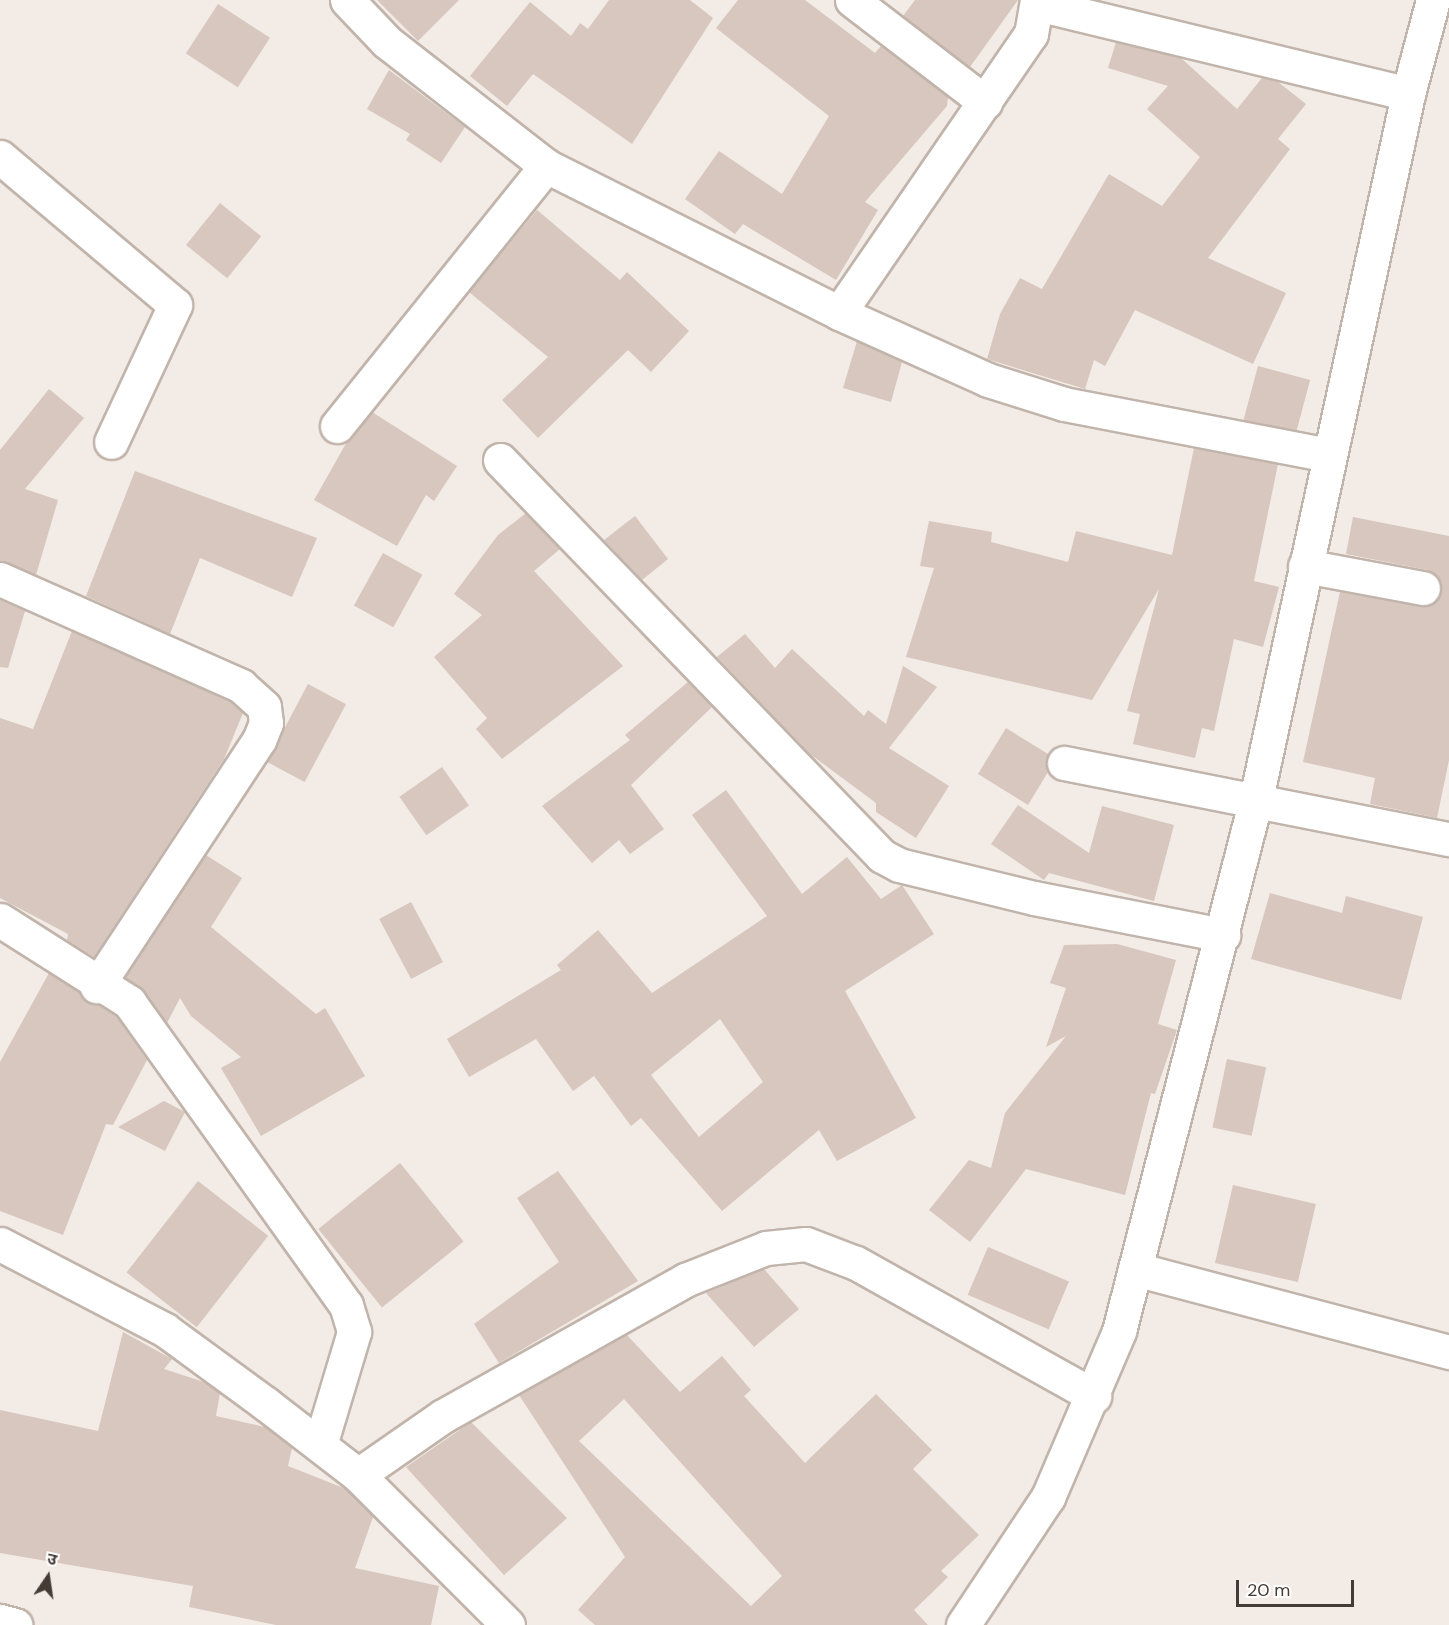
<!DOCTYPE html>
<html>
<head>
<meta charset="utf-8">
<style>
  body { margin:0 }
  #map { position:relative; width:1449px; height:1625px; overflow:hidden; background:#f3ebe5; font-family:"DM Sans","Noto Sans Devanagari",sans-serif }
  div>[style] { position:absolute }
  [style*='--x'] { left:calc(var(--x)*1px); top:calc(var(--y)*1px); width:calc(var(--w)*1px); rotate:calc(var(--a)*1deg) }
  .building>* { inset:0; background:#d7c7be; transform-origin:0 0 }
  .roads { filter:drop-shadow(2px 0 #c1b4ab) drop-shadow(-2px 0 #c1b4ab) drop-shadow(0 2px #c1b4ab) drop-shadow(0 -2px #c1b4ab) }
  .minor>* { height:33px; margin:-16.5px; padding:0 16.5px; transform-origin:16.5px; border-radius:16.5px; background:#fff }
  .tertiary>* { height:33px; margin:-16.5px; padding:0 16.5px; transform-origin:16.5px; border-radius:16.5px; background:#fff }
  span { translate:-50% -50%; white-space:nowrap; text-align:center; line-height:1.15; -webkit-text-stroke:4.5px #fff; paint-order:stroke }
  .north { position:absolute; left:18px; top:1547px; width:60px; height:60px; -webkit-text-stroke:4px #fff; paint-order:stroke; rotate:13deg; font-size:16px; font-weight:700; line-height:24px; text-align:center; color:#453b35 }
  .north::after { content:''; display:block; margin:auto; width:21px; height:27px; background:#453b35; clip-path:polygon(50% 0,100% 100%,50% 72%,0 100%) }
  .scale { position:absolute; left:1236px; top:1580px; width:118px; height:27px; box-sizing:border-box; border:3px solid #453b35; border-top:0; padding-left:8px; font-size:18px; line-height:21px; white-space:nowrap; color:#453b35; -webkit-text-stroke:4px #fff; paint-order:stroke }
</style>
</head>
<body>
<div id="map">
  <div class="building">
    <div style="clip-path:polygon(377px 0,459px 0,418px 41px)"></div>
    <div style="clip-path:polygon(609px 0,690px 0,713px 18px,632px 144px,533px 74px,507px 106px,470px 76px,530px 2px,571px 36px,580px 23px,588px 29px)"></div>
    <div style="clip-path:polygon(738px 0,805px 0,875px 53px,881px 46px,948px 97px,947px 106px,865px 202px,878px 210px,836px 280px,743px 224px,735px 234px,685px 199px,719px 151px,782px 194px,829px 116px,716px 28px)"></div>
    <div style="clip-path:polygon(915px 0,1018px 0,970px 67px,903px 16px)"></div>
    <div style="left:218px;top:4px;width:62px;height:59px;rotate:33deg"></div>
    <div style="clip-path:polygon(1116px 42px,1181px 58px,1237px 109px,1262px 78px,1278px 82px,1306px 104px,1278px 139px,1290px 149px,1208px 258px,1286px 293px,1253px 364px,1135px 310px,1105px 366px,1094px 360px,1085px 389px,987px 359px,1000px 314px,1020px 278px,1042px 289px,1109px 174px,1162px 206px,1200px 157px,1147px 109px,1168px 86px,1108px 68px)"></div>
    <div style="clip-path:polygon(389px 70px,465px 127px,441px 163px,406px 140px,410px 134px,367px 109px)"></div>
    <div style="left:220px;top:203px;width:53px;height:54px;rotate:39deg"></div>
    <div style="clip-path:polygon(537px 210px,620px 280px,627px 272px,689px 331px,651px 372px,628px 350px,538px 438px,502px 400px,548px 357px,469px 292px)"></div>
    <div style="clip-path:polygon(857px 341px,902px 362px,891px 402px,843px 388px)"></div>
    <div style="left:1258px;top:366px;width:54px;height:56px;rotate:15deg"></div>
    <div style="clip-path:polygon(49px 389px,84px 418px,25px 489px,58px 500px,36px 575px,0 561px,0 450px)"></div>
    <div style="clip-path:polygon(372px 412px,457px 466px,434px 501px,426px 495px,397px 546px,314px 500px,348px 440px)"></div>
    <div style="clip-path:polygon(1194px 448px,1278px 464px,1254px 581px,1279px 587px,1263px 647px,1234px 639px,1214px 731px,1202px 728px,1195px 758px,1133px 744px,1140px 714px,1127px 711px,1159px 589px,1092px 700px,906px 657px,934px 568px,920px 566px,929px 521px,992px 532px,991px 542px,1068px 562px,1076px 531px,1172px 555px)"></div>
    <div style="clip-path:polygon(135px 471px,317px 538px,292px 597px,200px 558px,170px 634px,86px 596px)"></div>
    <div style="clip-path:polygon(526px 513px,560px 549px,534px 571px,623px 666px,502px 759px,476px 729px,487px 718px,434px 657px,482px 615px,454px 594px,498px 535px)"></div>
    <div style="clip-path:polygon(635px 516px,668px 559px,642px 580px,604px 540px)"></div>
    <div style="clip-path:polygon(1353px 517px,1449px 536px,1449px 760px,1437px 818px,1370px 804px,1375px 778px,1303px 762px,1340px 592px,1420px 606px,1430px 605px,1441px 592px,1440px 581px,1427px 570px,1346px 554px)"></div>
    <div style="left:383px;top:553px;width:45px;height:60px;rotate:29deg"></div>
    <div style="clip-path:polygon(0 600px,25px 611px,8px 668px,0 667px)"></div>
    <div style="clip-path:polygon(72px 631px,231px 702px,243px 713px,224px 759px,94px 957px,67px 940px,68px 934px,0 898px,0 718px,33px 729px)"></div>
    <div style="clip-path:polygon(745px 634px,775px 668px,792px 649px,864px 716px,868px 710px,886px 724px,903px 666px,937px 687px,889px 748px,949px 786px,916px 838px,876px 812px,876px 803px,810px 754px,717px 657px)"></div>
    <div style="clip-path:polygon(688px 682px,712px 707px,631px 785px,664px 829px,630px 854px,619px 840px,592px 863px,542px 806px,630px 740px,625px 735px)"></div>
    <div style="left:308px;top:684px;width:43px;height:88px;rotate:28deg"></div>
    <div style="clip-path:polygon(1006px 728px,1048px 754px,1048px 772px,1028px 805px,978px 774px)"></div>
    <div style="left:442px;top:767px;width:47px;height:52px;rotate:55deg"></div>
    <div style="clip-path:polygon(evenodd,726px 790px,802px 894px,847px 857px,881px 899px,902px 885px,934px 934px,845px 991px,916px 1118px,837px 1161px,819px 1130px,722px 1211px,641px 1118px,631px 1126px,594px 1076px,573px 1091px,536px 1039px,469px 1077px,447px 1039px,561px 970px,557px 965px,598px 930px,652px 993px,767px 916px,692px 815px,726px 790px,720px 1019px,763px 1082px,699px 1137px,651px 1075px,720px 1019px)"></div>
    <div style="clip-path:polygon(1018px 805px,1089px 853px,1102px 806px,1174px 825px,1154px 901px,1049px 873px,1044px 880px,991px 844px)"></div>
    <div style="clip-path:polygon(206px 855px,242px 878px,211px 927px,316px 1014px,325px 1008px,365px 1076px,261px 1136px,221px 1068px,241px 1057px,191px 1016px,180px 998px,167px 1023px,144px 991px,125px 977px)"></div>
    <div style="clip-path:polygon(1270px 893px,1342px 913px,1346px 896px,1423px 917px,1401px 1000px,1251px 959px)"></div>
    <div style="left:411px;top:902px;width:68px;height:36px;rotate:62deg"></div>
    <div style="clip-path:polygon(1117px 944px,1176px 960px,1158px 1024px,1177px 1030px,1155px 1094px,1151px 1093px,1125px 1195px,1026px 1169px,970px 1242px,929px 1210px,969px 1160px,991px 1168px,1005px 1113px,1066px 1036px,1046px 1047px,1066px 988px,1050px 983px,1064px 945px)"></div>
    <div style="clip-path:polygon(49px 973px,116px 1016px,147px 1060px,113px 1125px,106px 1124px,63px 1235px,0 1211px,0 1062px)"></div>
    <div style="left:1227px;top:1059px;width:40px;height:70px;rotate:12deg"></div>
    <div style="clip-path:polygon(164px 1101px,185px 1112px,165px 1151px,118px 1127px)"></div>
    <div style="left:400px;top:1163px;width:101px;height:105px;rotate:51deg"></div>
    <div style="clip-path:polygon(558px 1171px,638px 1281px,499px 1363px,474px 1324px,559px 1262px,517px 1198px)"></div>
    <div style="left:198px;top:1181px;width:89px;height:116px;rotate:38deg"></div>
    <div style="left:1233px;top:1185px;width:85px;height:80px;rotate:13deg"></div>
    <div style="left:988px;top:1247px;width:88px;height:52px;rotate:23deg"></div>
    <div style="clip-path:polygon(764px 1269px,799px 1309px,754px 1347px,706px 1293px)"></div>
    <div style="clip-path:polygon(123px 1332px,172px 1359px,164px 1369px,204px 1382px,220px 1393px,216px 1416px,265px 1427px,292px 1448px,288px 1466px,346px 1489px,373px 1517px,355px 1568px,439px 1586px,431px 1625px,276px 1625px,189px 1607px,193px 1586px,0 1553px,0 1410px,98px 1431px)"></div>
    <div style="clip-path:polygon(evenodd,626px 1334px,680px 1392px,722px 1356px,751px 1390px,744px 1396px,805px 1463px,876px 1394px,932px 1450px,913px 1469px,979px 1535px,941px 1571px,948px 1577px,914px 1610px,928px 1625px,595px 1625px,578px 1610px,625px 1557px,519px 1395px,626px 1334px,624px 1399px,782px 1576px,751px 1606px,579px 1441px,624px 1399px)"></div>
    <div style="clip-path:polygon(471px 1422px,567px 1518px,504px 1575px,406px 1467px)"></div>
  </div>
  <div class="roads">
    <div class="minor">
      <div style="--x:347;--y:0;--w:58;--a:46.4"></div>
      <div style="--x:387;--y:42;--w:202;--a:37.9"></div>
      <div style="--x:546;--y:166;--w:328;--a:26.6"></div>
      <div style="--x:839;--y:313;--w:163;--a:24.2"></div>
      <div style="--x:988;--y:380;--w:80;--a:17.5"></div>
      <div style="--x:1064;--y:404;--w:270;--a:10.9"></div>
      <div style="--x:852;--y:0;--w:168;--a:37.5"></div>
      <div style="--x:1037;--y:4;--w:382;--a:13.6"></div>
      <div style="--x:0;--y:157;--w:229;--a:40.2"></div>
      <div style="--x:175;--y:305;--w:151;--a:115"></div>
      <div style="--x:839;--y:313;--w:339;--a:-55.5"></div>
      <div style="--x:1031;--y:34;--w:35;--a:-80"></div>
      <div style="--x:337;--y:426;--w:334;--a:-51.2"></div>
      <div style="--x:500;--y:460;--w:550;--a:46.03"></div>
      <div style="--x:882;--y:856;--w:19;--a:28"></div>
      <div style="--x:899;--y:865;--w:139;--a:13.7"></div>
      <div style="--x:1034;--y:898;--w:193;--a:11.1"></div>
      <div style="--x:1305;--y:566;--w:120;--a:10.6"></div>
      <div style="--x:0;--y:579;--w:264;--a:23.9"></div>
      <div style="--x:241;--y:686;--w:31;--a:42"></div>
      <div style="--x:264;--y:707;--w:16;--a:83"></div>
      <div style="--x:266;--y:723;--w:18;--a:112"></div>
      <div style="--x:259;--y:740;--w:295;--a:123.4"></div>
      <div style="--x:1064;--y:763;--w:392;--a:11.2"></div>
      <div style="--x:0;--y:920;--w:153;--a:32.4"></div>
      <div style="--x:129;--y:1002;--w:373;--a:54.4"></div>
      <div style="--x:346;--y:1305;--w:28;--a:73"></div>
      <div style="--x:354;--y:1332;--w:118;--a:106.7"></div>
      <div style="--x:0;--y:1244;--w:186;--a:27.5"></div>
      <div style="--x:165;--y:1330;--w:125;--a:36.2"></div>
      <div style="--x:266;--y:1404;--w:116;--a:37.7"></div>
      <div style="--x:358;--y:1475;--w:212;--a:45"></div>
      <div style="--x:1135;--y:1269;--w:325;--a:14.8"></div>
      <div style="--x:358;--y:1475;--w:103;--a:-34.8"></div>
      <div style="--x:443;--y:1416;--w:278;--a:-29.3"></div>
      <div style="--x:685;--y:1280;--w:87;--a:-21.6"></div>
      <div style="--x:766;--y:1248;--w:40;--a:-5.7"></div>
      <div style="--x:806;--y:1244;--w:53;--a:20.8"></div>
      <div style="--x:856;--y:1263;--w:273;--a:29.2"></div>
      <div style="--x:0;--y:1621;--w:16;--a:15"></div>
    </div>
    <div class="tertiary">
      <div style="--x:963;--y:1625;--w:154;--a:-56.4"></div>
      <div style="--x:1048;--y:1497;--w:181;--a:-66.8"></div>
      <div style="--x:1119;--y:1331;--w:549;--a:-75.56"></div>
      <div style="--x:1256;--y:799;--w:721;--a:-77.83"></div>
      <div style="--x:1408;--y:94;--w:97;--a:-75.1"></div>
    </div>
  </div>
  <div class="north">उ</div>
  <div class="scale">20 m</div>
</div>
</body>
</html>
